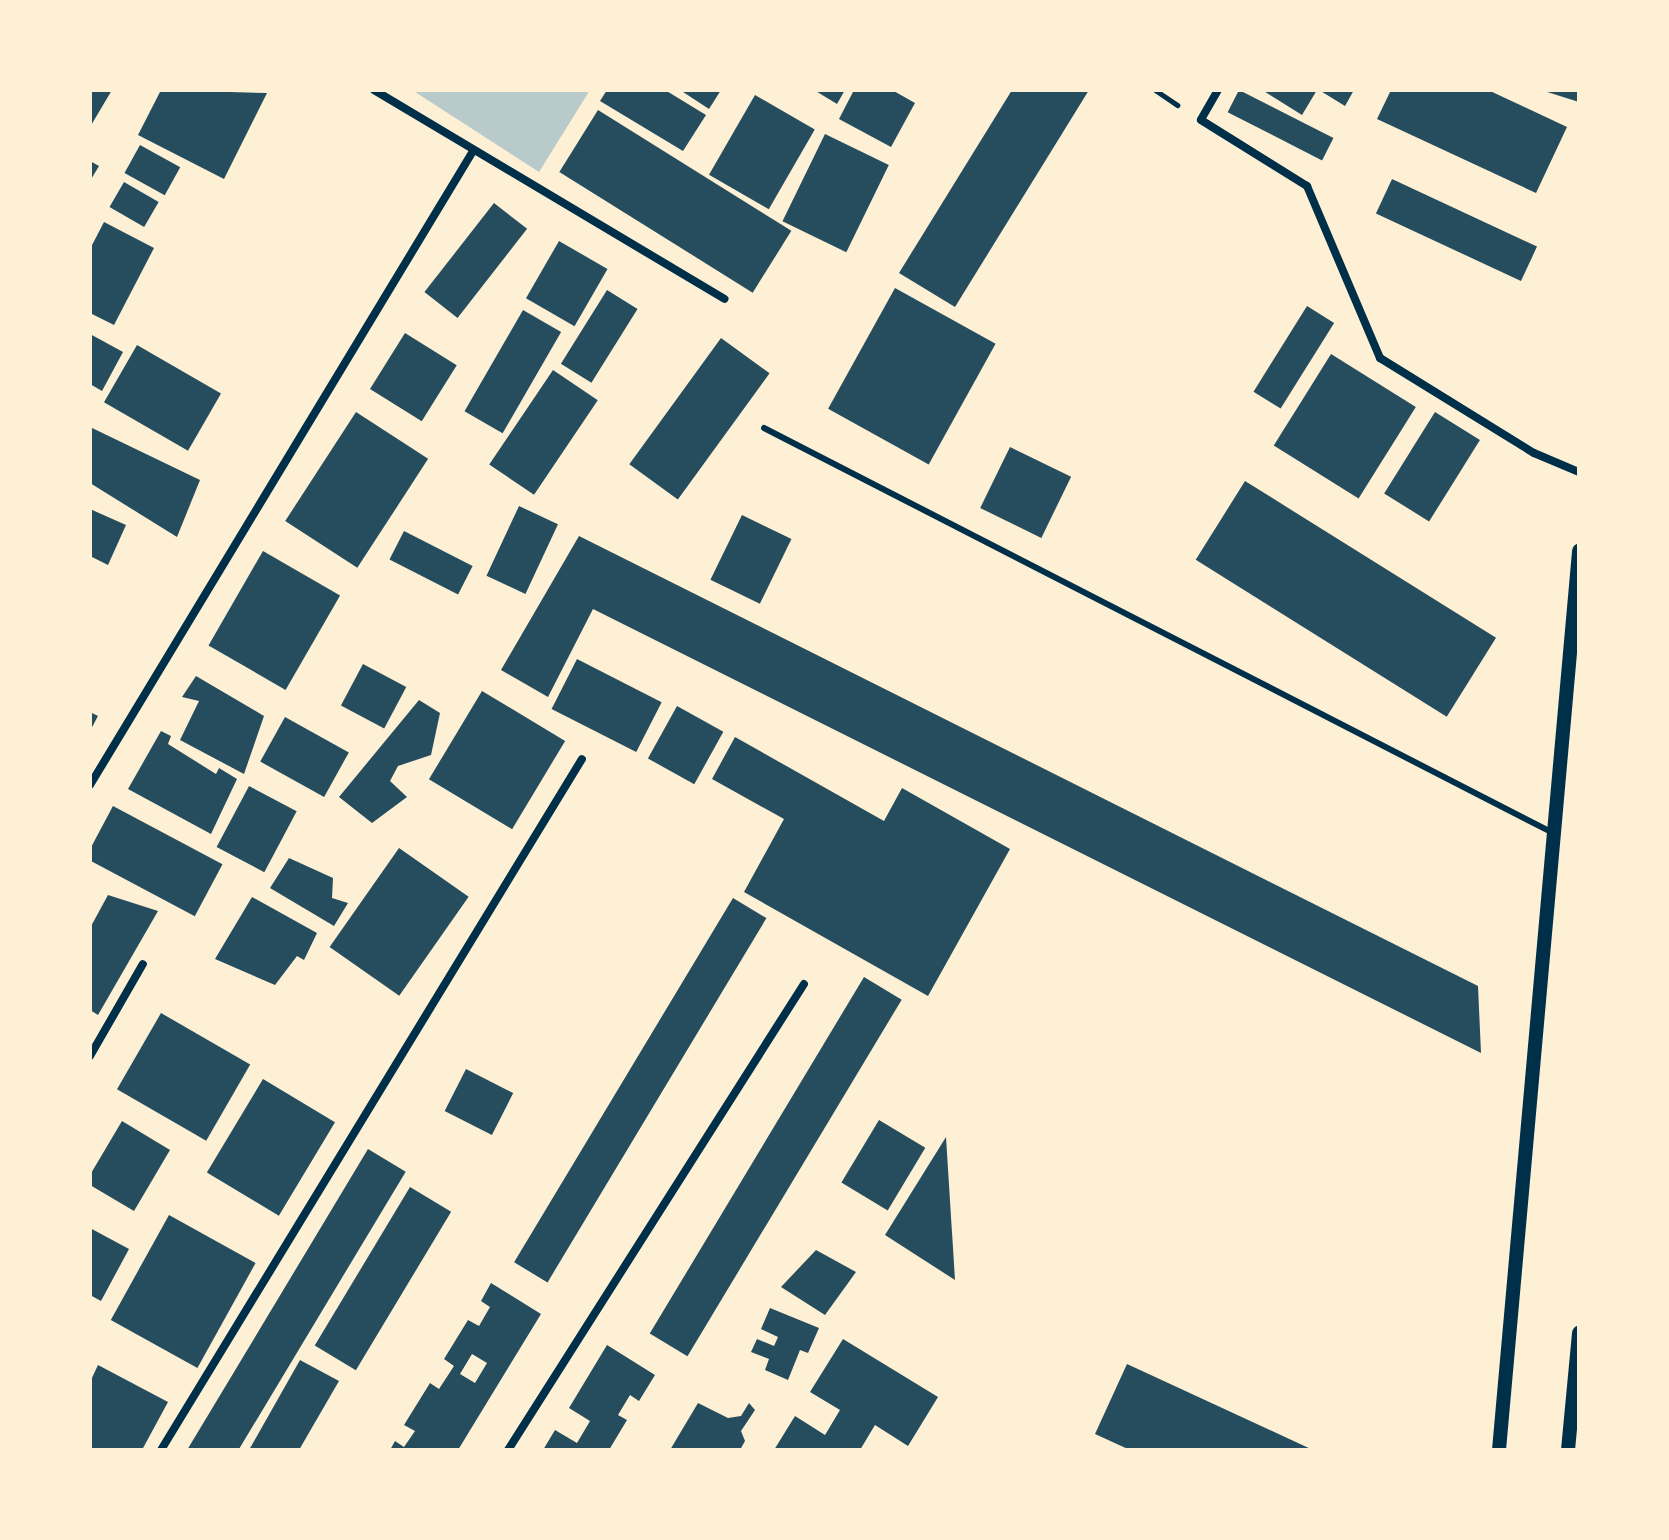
<!DOCTYPE html>
<html>
<head>
<meta charset="utf-8">
<style>
  body { margin:0 }
  #map { position:relative; width:1669px; height:1540px; overflow:hidden; background:#fdf0d5; font-family:Barlow,sans-serif }
  div>[style] { position:absolute }
  [style*='--x'] { left:calc(var(--x)*1px); top:calc(var(--y)*1px); width:calc(var(--w)*1px); rotate:calc(var(--a)*1deg) }
  .green>* { inset:0; background:#b9caca }
  .building>* { inset:0; background:#264d5e; transform-origin:0 0 }
  .path>* { height:5px; margin:-2.5px; padding:0 2.5px; transform-origin:2.5px; border-radius:2.5px; background:#003049 }
  .service>* { height:6px; margin:-3px; padding:0 3px; transform-origin:3px; border-radius:3px; background:#003049 }
  .minor>* { height:8px; margin:-4px; padding:0 4px; transform-origin:4px; border-radius:4px; background:#003049 }
  .tertiary>* { height:14px; margin:-7px; padding:0 7px; transform-origin:7px; border-radius:7px; background:#003049 }
  span { translate:-50% -50%; white-space:nowrap; text-align:center; line-height:1.15; -webkit-text-stroke:8px #fdf0d5; paint-order:stroke }
  .frame { position:absolute; inset:0; border:92px solid #fdf0d5; pointer-events:none }
</style>
</head>
<body>
<div id="map">
  <div class="green">
    <div style="clip-path:polygon(412px 90px,590px 90px,539px 172px)"></div>
  </div>
  <div class="building">
    <div style="clip-path:polygon(90px 90px,112px 90px,90px 127px)"></div>
    <div style="clip-path:polygon(161px 90px,267px 93px,224px 179px,138px 135px)"></div>
    <div style="clip-path:polygon(607px 90px,665px 90px,706px 115px,683px 151px,600px 101px)"></div>
    <div style="clip-path:polygon(680px 90px,721px 90px,709px 109px)"></div>
    <div style="clip-path:polygon(814px 90px,845px 90px,837px 104px)"></div>
    <div style="clip-path:polygon(854px 90px,892px 90px,915px 103px,891px 147px,839px 119px)"></div>
    <div style="clip-path:polygon(1012px 90px,1089px 90px,955px 307px,899px 273px)"></div>
    <div style="left:1239px;top:90px;width:106px;height:25px;rotate:27deg"></div>
    <div style="clip-path:polygon(1262px 90px,1317px 90px,1302px 115px)"></div>
    <div style="clip-path:polygon(1319px 90px,1354px 90px,1345px 106px)"></div>
    <div style="clip-path:polygon(1391px 90px,1488px 90px,1567px 127px,1536px 193px,1377px 119px)"></div>
    <div style="clip-path:polygon(1544px 90px,1579px 90px,1579px 102px,1544px 91px)"></div>
    <div style="left:755px;top:95px;width:69px;height:92px;rotate:30deg"></div>
    <div style="left:598px;top:110px;width:228px;height:73px;rotate:32deg"></div>
    <div style="left:825px;top:134px;width:71px;height:97px;rotate:26deg"></div>
    <div style="left:140px;top:145px;width:46px;height:32px;rotate:29deg"></div>
    <div style="clip-path:polygon(90px 161px,99px 166px,90px 181px)"></div>
    <div style="left:1392px;top:179px;width:160px;height:38px;rotate:25deg"></div>
    <div style="left:124px;top:182px;width:40px;height:29px;rotate:30deg"></div>
    <div style="left:494px;top:203px;width:42px;height:113px;rotate:38deg"></div>
    <div style="clip-path:polygon(104px 222px,154px 248px,114px 325px,90px 313px,90px 249px)"></div>
    <div style="left:559px;top:241px;width:56px;height:66px;rotate:30deg"></div>
    <div style="left:895px;top:288px;width:115px;height:138px;rotate:29deg"></div>
    <div style="left:607px;top:290px;width:36px;height:87px;rotate:32deg"></div>
    <div style="left:1307px;top:306px;width:32px;height:101px;rotate:32deg"></div>
    <div style="left:523px;top:310px;width:44px;height:117px;rotate:30deg"></div>
    <div style="left:405px;top:333px;width:61px;height:66px;rotate:32deg"></div>
    <div style="clip-path:polygon(90px 334px,123px 352px,102px 391px,90px 384px)"></div>
    <div style="left:721px;top:338px;width:60px;height:156px;rotate:36deg"></div>
    <div style="left:137px;top:345px;width:97px;height:66px;rotate:30deg"></div>
    <div style="left:1331px;top:354px;width:100px;height:108px;rotate:32deg"></div>
    <div style="left:553px;top:370px;width:54px;height:114px;rotate:34deg"></div>
    <div style="left:356px;top:412px;width:86px;height:130px;rotate:33deg"></div>
    <div style="left:1435px;top:412px;width:53px;height:96px;rotate:32deg"></div>
    <div style="clip-path:polygon(90px 427px,200px 480px,177px 537px,90px 483px)"></div>
    <div style="left:1010px;top:447px;width:68px;height:68px;rotate:26deg"></div>
    <div style="left:1245px;top:481px;width:296px;height:93px;rotate:32deg"></div>
    <div style="left:519px;top:506px;width:43px;height:77px;rotate:25deg"></div>
    <div style="clip-path:polygon(90px 509px,126px 525px,108px 565px,90px 556px)"></div>
    <div style="left:742px;top:515px;width:55px;height:72px;rotate:26deg"></div>
    <div style="left:404px;top:531px;width:77px;height:32px;rotate:27deg"></div>
    <div style="clip-path:polygon(579px 536px,1478px 986px,1481px 1053px,593px 609px,548px 697px,501px 670px)"></div>
    <div style="left:263px;top:551px;width:89px;height:109px;rotate:30deg"></div>
    <div style="left:577px;top:659px;width:95px;height:56px;rotate:27deg"></div>
    <div style="left:363px;top:664px;width:49px;height:47px;rotate:28deg"></div>
    <div style="clip-path:polygon(196px 676px,264px 716px,244px 774px,180px 740px,199px 701px,182px 697px)"></div>
    <div style="left:482px;top:691px;width:97px;height:103px;rotate:31deg"></div>
    <div style="clip-path:polygon(419px 700px,440px 713px,431px 755px,398px 766px,390px 781px,407px 797px,372px 823px,339px 797px)"></div>
    <div style="left:677px;top:706px;width:53px;height:60px;rotate:29deg"></div>
    <div style="clip-path:polygon(90px 712px,98px 716px,90px 731px)"></div>
    <div style="left:285px;top:717px;width:73px;height:51px;rotate:29deg"></div>
    <div style="clip-path:polygon(161px 731px,171px 736px,168px 744px,216px 774px,219px 768px,237px 779px,211px 834px,128px 789px)"></div>
    <div style="clip-path:polygon(735px 737px,884px 821px,902px 788px,1010px 849px,928px 996px,744px 892px,784px 819px,712px 779px)"></div>
    <div style="left:249px;top:786px;width:54px;height:69px;rotate:28deg"></div>
    <div style="left:113px;top:806px;width:124px;height:59px;rotate:28deg"></div>
    <div style="left:399px;top:848px;width:85px;height:121px;rotate:35deg"></div>
    <div style="clip-path:polygon(289px 858px,333px 878px,332px 898px,348px 903px,334px 926px,270px 888px)"></div>
    <div style="clip-path:polygon(108px 895px,158px 911px,98px 1015px,90px 1010px,90px 928px)"></div>
    <div style="clip-path:polygon(252px 897px,317px 933px,304px 960px,297px 956px,275px 985px,215px 959px)"></div>
    <div style="left:733px;top:898px;width:39px;height:425px;rotate:31deg"></div>
    <div style="left:864px;top:977px;width:44px;height:416px;rotate:31deg"></div>
    <div style="left:161px;top:1013px;width:103px;height:88px;rotate:30deg"></div>
    <div style="left:466px;top:1069px;width:53px;height:47px;rotate:27deg"></div>
    <div style="left:263px;top:1079px;width:84px;height:109px;rotate:31deg"></div>
    <div style="left:879px;top:1120px;width:54px;height:73px;rotate:31deg"></div>
    <div style="clip-path:polygon(122px 1121px,170px 1150px,134px 1211px,90px 1185px,90px 1175px)"></div>
    <div style="clip-path:polygon(946px 1137px,955px 1280px,885px 1235px)"></div>
    <div style="left:368px;top:1149px;width:44px;height:351px;rotate:31deg"></div>
    <div style="left:410px;top:1187px;width:48px;height:185px;rotate:31deg"></div>
    <div style="left:169px;top:1215px;width:99px;height:120px;rotate:29deg"></div>
    <div style="clip-path:polygon(90px 1228px,129px 1249px,101px 1301px,90px 1295px)"></div>
    <div style="clip-path:polygon(816px 1250px,856px 1272px,825px 1315px,781px 1287px)"></div>
    <div style="clip-path:polygon(evenodd,491px 1283px,541px 1314px,458px 1450px,390px 1450px,395px 1441px,404px 1447px,415px 1431px,404px 1425px,430px 1383px,439px 1389px,454px 1366px,444px 1359px,468px 1320px,479px 1326px,490px 1307px,481px 1301px,491px 1283px,472px 1354px,487px 1363px,475px 1383px,460px 1374px,472px 1354px)"></div>
    <div style="clip-path:polygon(770px 1308px,819px 1328px,808px 1353px,800px 1350px,788px 1380px,765px 1370px,769px 1359px,751px 1352px,757px 1339px,774px 1346px,778px 1337px,761px 1329px)"></div>
    <div style="clip-path:polygon(843px 1339px,938px 1397px,908px 1446px,875px 1425px,860px 1450px,774px 1450px,795px 1416px,825px 1435px,840px 1410px,810px 1392px)"></div>
    <div style="clip-path:polygon(607px 1345px,655px 1375px,639px 1401px,630px 1395px,618px 1415px,627px 1420px,609px 1450px,543px 1450px,555px 1430px,577px 1443px,590px 1421px,569px 1408px)"></div>
    <div style="clip-path:polygon(300px 1360px,339px 1381px,299px 1450px,249px 1450px)"></div>
    <div style="clip-path:polygon(1127px 1364px,1313px 1450px,1130px 1450px,1095px 1434px)"></div>
    <div style="clip-path:polygon(98px 1365px,168px 1402px,142px 1450px,90px 1450px,90px 1382px)"></div>
    <div style="clip-path:polygon(698px 1403px,728px 1418px,741px 1416px,749px 1403px,755px 1410px,741px 1431px,745px 1441px,740px 1450px,670px 1450px)"></div>
  </div>
  <div class="path">
    <div style="--x:1155;--y:90;--w:27;--a:34"></div>
  </div>
  <div class="service">
    <div style="--x:764;--y:428;--w:889;--a:27.17"></div>
  </div>
  <div class="minor">
    <div style="--x:374;--y:90;--w:408;--a:30.8"></div>
    <div style="--x:1218;--y:90;--w:34;--a:120"></div>
    <div style="--x:1201;--y:120;--w:125;--a:31.9"></div>
    <div style="--x:1307;--y:186;--w:187;--a:67"></div>
    <div style="--x:1380;--y:358;--w:181;--a:31.7"></div>
    <div style="--x:1534;--y:453;--w:49;--a:22.9"></div>
    <div style="--x:90;--y:785;--w:741;--a:-58.86"></div>
    <div style="--x:90;--y:1056;--w:106;--a:-60.1"></div>
    <div style="--x:161;--y:1450;--w:809;--a:-58.65"></div>
    <div style="--x:508;--y:1450;--w:552;--a:-57.58"></div>
  </div>
  <div class="tertiary">
    <div style="--x:1499;--y:1450;--w:903;--a:-84.91"></div>
    <div style="--x:1568;--y:1450;--w:118;--a:-84.6"></div>
  </div>
  <div class="frame"></div>
</div>
</body>
</html>
